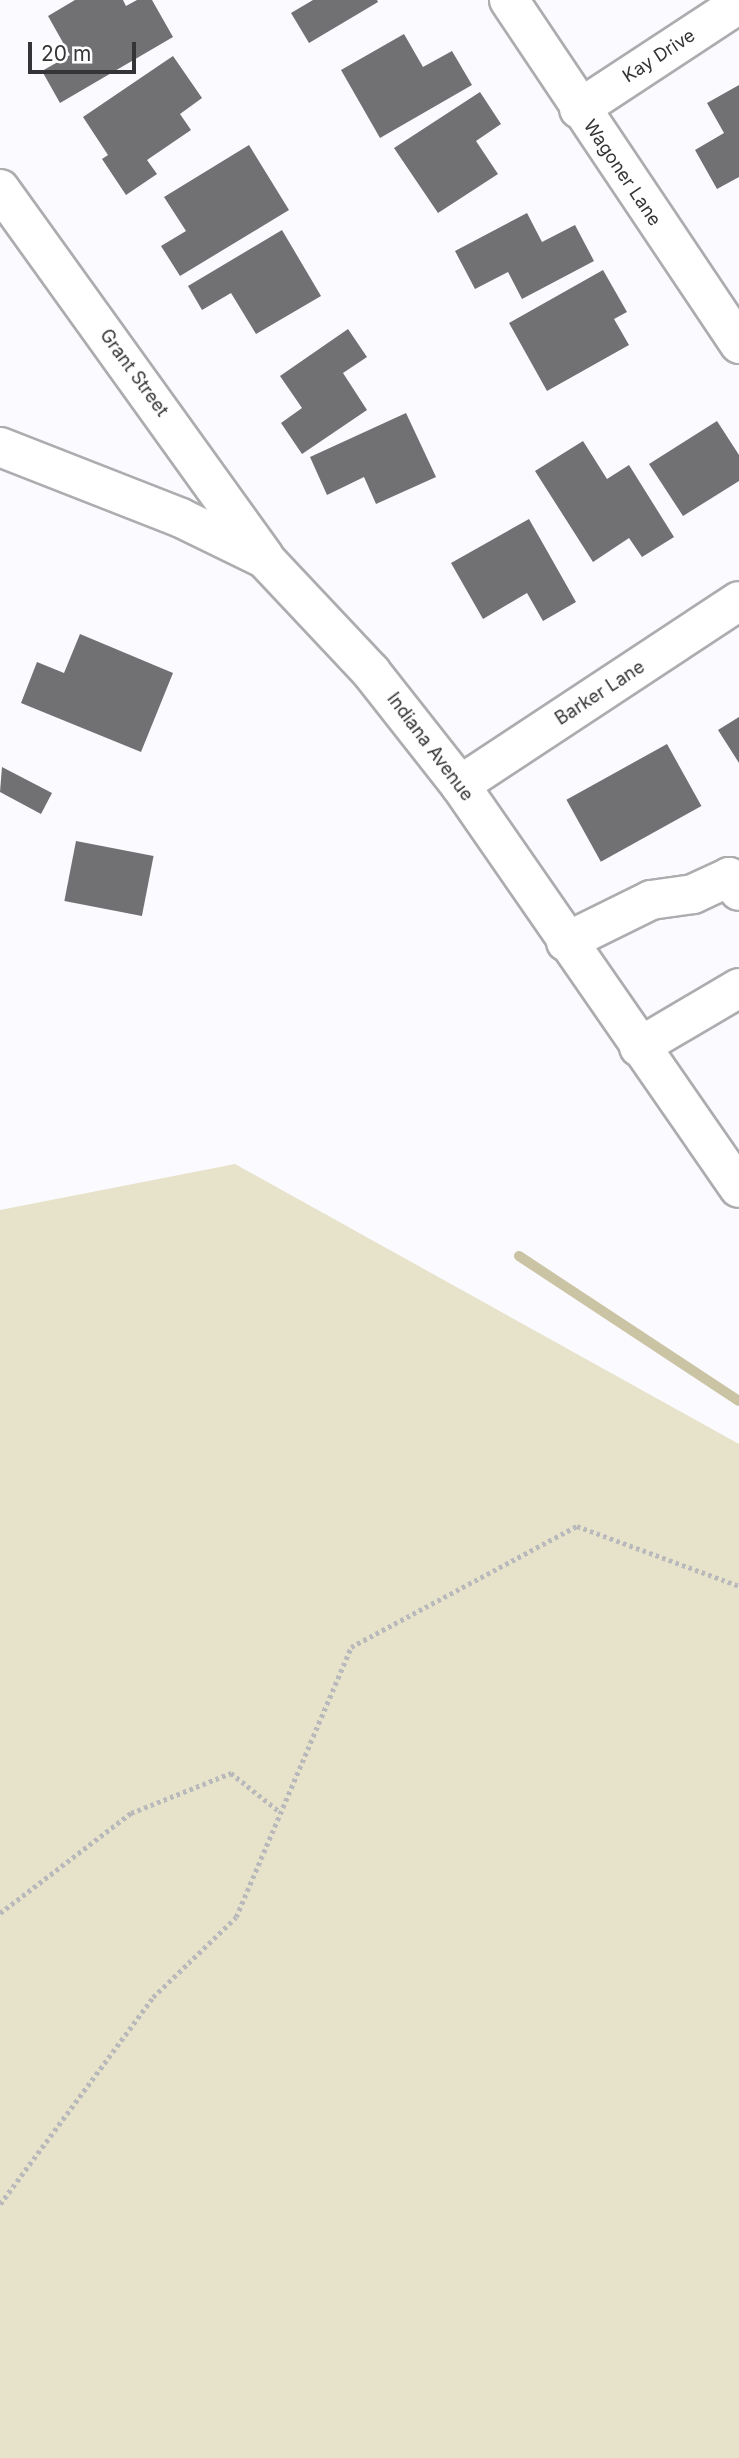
<!DOCTYPE html>
<html>
<head>
<meta charset="utf-8">
<style>
  body { margin:0 }
  #map { position:relative; width:739px; height:2458px; overflow:hidden; background:#fbfafe; font-family:Inter,sans-serif }
  div>[style] { position:absolute }
  [style*='--x'] { left:calc(var(--x)*1px); top:calc(var(--y)*1px); width:calc(var(--w)*1px); rotate:calc(var(--a)*1deg) }
  .green>* { inset:0; background:#e7e3cb }
  .stream>* { height:10px; margin:-5px; padding:0 5px; transform-origin:5px; border-radius:5px; background:#cac4a4 }
  .building>* { inset:0; background:#717073; transform-origin:0 0 }
  .path>* { height:4.5px; margin-top:-2.25px; transform-origin:0; background:repeating-linear-gradient(90deg,#b9b8bb 0 3.5px,transparent 0 7px) }
  .roads { filter:drop-shadow(2px 0 #adacaf) drop-shadow(-2px 0 #adacaf) drop-shadow(0 2px #adacaf) drop-shadow(0 -2px #adacaf) }
  .minor>* { height:38px; margin:-19px; padding:0 19px; transform-origin:19px; border-radius:19px; background:#fff }
  span { translate:-50% -50%; white-space:nowrap; text-align:center; line-height:1.15; -webkit-text-stroke:7px #fff; paint-order:stroke }
  .street-label { font-size:18px; color:#353436 }
  .scale { position:absolute; left:28px; top:42px; width:108px; height:32px; box-sizing:border-box; border:4px solid #353436; border-top:0; padding-left:9px; font-size:21px; line-height:24px; white-space:nowrap; color:#353436; -webkit-text-stroke:5px #fff; paint-order:stroke }
</style>
</head>
<body>
<div id="map">
  <div class="green">
    <div style="clip-path:polygon(235px 1164px,739px 1444px,739px 2458px,0 2458px,0 1210px)"></div>
  </div>
  <div class="stream">
    <div style="--x:519;--y:1256;--w:263;--a:33.4"></div>
  </div>
  <div class="building">
    <div style="clip-path:polygon(75px 0,123px 0,126px 6px,137px 0,152px 0,173px 37px,60px 103px,42px 71px,70px 55px,48px 16px)"></div>
    <div style="clip-path:polygon(313px 0,377px 0,378px 2px,309px 43px,291px 13px)"></div>
    <div style="clip-path:polygon(404px 34px,423px 67px,452px 51px,472px 85px,380px 138px,341px 70px)"></div>
    <div style="clip-path:polygon(173px 56px,202px 98px,180px 114px,191px 130px,147px 160px,157px 174px,126px 195px,102px 159px,108px 155px,83px 117px)"></div>
    <div style="clip-path:polygon(739px 85px,739px 177px,717px 189px,695px 150px,724px 133px,707px 103px)"></div>
    <div style="clip-path:polygon(480px 92px,501px 124px,476px 141px,498px 174px,438px 213px,394px 148px)"></div>
    <div style="clip-path:polygon(249px 145px,289px 210px,180px 276px,161px 246px,186px 231px,164px 197px)"></div>
    <div style="clip-path:polygon(527px 213px,542px 242px,575px 225px,594px 261px,522px 299px,508px 272px,475px 289px,455px 251px)"></div>
    <div style="clip-path:polygon(282px 230px,321px 296px,256px 334px,231px 293px,202px 310px,188px 286px)"></div>
    <div style="clip-path:polygon(603px 270px,627px 312px,614px 319px,629px 345px,547px 391px,509px 323px)"></div>
    <div style="clip-path:polygon(348px 329px,367px 357px,343px 373px,367px 410px,302px 454px,281px 423px,302px 408px,280px 376px)"></div>
    <div style="clip-path:polygon(406px 413px,436px 477px,376px 504px,364px 477px,327px 495px,310px 457px)"></div>
    <div style="clip-path:polygon(717px 421px,739px 455px,739px 481px,683px 516px,649px 464px)"></div>
    <div style="clip-path:polygon(583px 441px,607px 479px,629px 465px,674px 537px,642px 557px,629px 538px,593px 562px,535px 471px)"></div>
    <div style="clip-path:polygon(529px 519px,576px 602px,543px 621px,527px 593px,483px 619px,451px 563px)"></div>
    <div style="clip-path:polygon(80px 634px,173px 673px,141px 752px,21px 703px,37px 662px,64px 673px)"></div>
    <div style="clip-path:polygon(739px 717px,739px 763px,718px 730px)"></div>
    <div style="left:667px;top:744px;width:71px;height:115px;rotate:61deg"></div>
    <div style="clip-path:polygon(2px 767px,52px 793px,41px 814px,0 792px)"></div>
    <div style="left:76px;top:841px;width:79px;height:61px;rotate:11deg"></div>
  </div>
  <div class="path">
    <div style="--x:0;--y:1913;--w:165;--a:-37.4"></div>
    <div style="--x:131;--y:1813;--w:108;--a:-21.8"></div>
    <div style="--x:231;--y:1773;--w:63;--a:38.5"></div>
    <div style="--x:0;--y:2204;--w:257;--a:-53.5"></div>
    <div style="--x:153;--y:1997;--w:115;--a:-43.9"></div>
    <div style="--x:236;--y:1917;--w:293;--a:-66.9"></div>
    <div style="--x:351;--y:1647;--w:256;--a:-28.2"></div>
    <div style="--x:577;--y:1526;--w:173;--a:20.3"></div>
  </div>
  <div class="roads">
    <div class="minor">
      <div style="--x:509;--y:0;--w:414;--a:56.2"></div>
      <div style="--x:579;--y:109;--w:191;--a:-33.3"></div>
      <div style="--x:0;--y:189;--w:453;--a:54.3"></div>
      <div style="--x:0;--y:447;--w:194;--a:21.4"></div>
      <div style="--x:181;--y:518;--w:93;--a:26"></div>
      <div style="--x:265;--y:559;--w:155;--a:46.8"></div>
      <div style="--x:371;--y:672;--w:144;--a:51.8"></div>
      <div style="--x:460;--y:785;--w:490;--a:55.3"></div>
      <div style="--x:460;--y:785;--w:334;--a:-33.4"></div>
      <div style="--x:566;--y:942;--w:95;--a:-26.3"></div>
      <div style="--x:651;--y:900;--w:42;--a:-8.1"></div>
      <div style="--x:693;--y:894;--w:40;--a:-25"></div>
      <div style="--x:729;--y:877;--w:17;--a:54"></div>
      <div style="--x:639;--y:1047;--w:116;--a:-30.5"></div>
    </div>
  </div>
  <div class="street-label">
    <span style="left:659px;top:56px;rotate:-33deg">Kay Drive</span>
    <span style="left:622px;top:173px;rotate:56deg">Wagoner Lane</span>
    <span style="left:134px;top:373px;rotate:54deg">Grant Street</span>
    <span style="left:600px;top:693px;rotate:-33deg">Barker Lane</span>
    <span style="left:430px;top:747px;rotate:53deg">Indiana Avenue</span>
  </div>
  <div class="scale">20 m</div>
</div>
</body>
</html>
